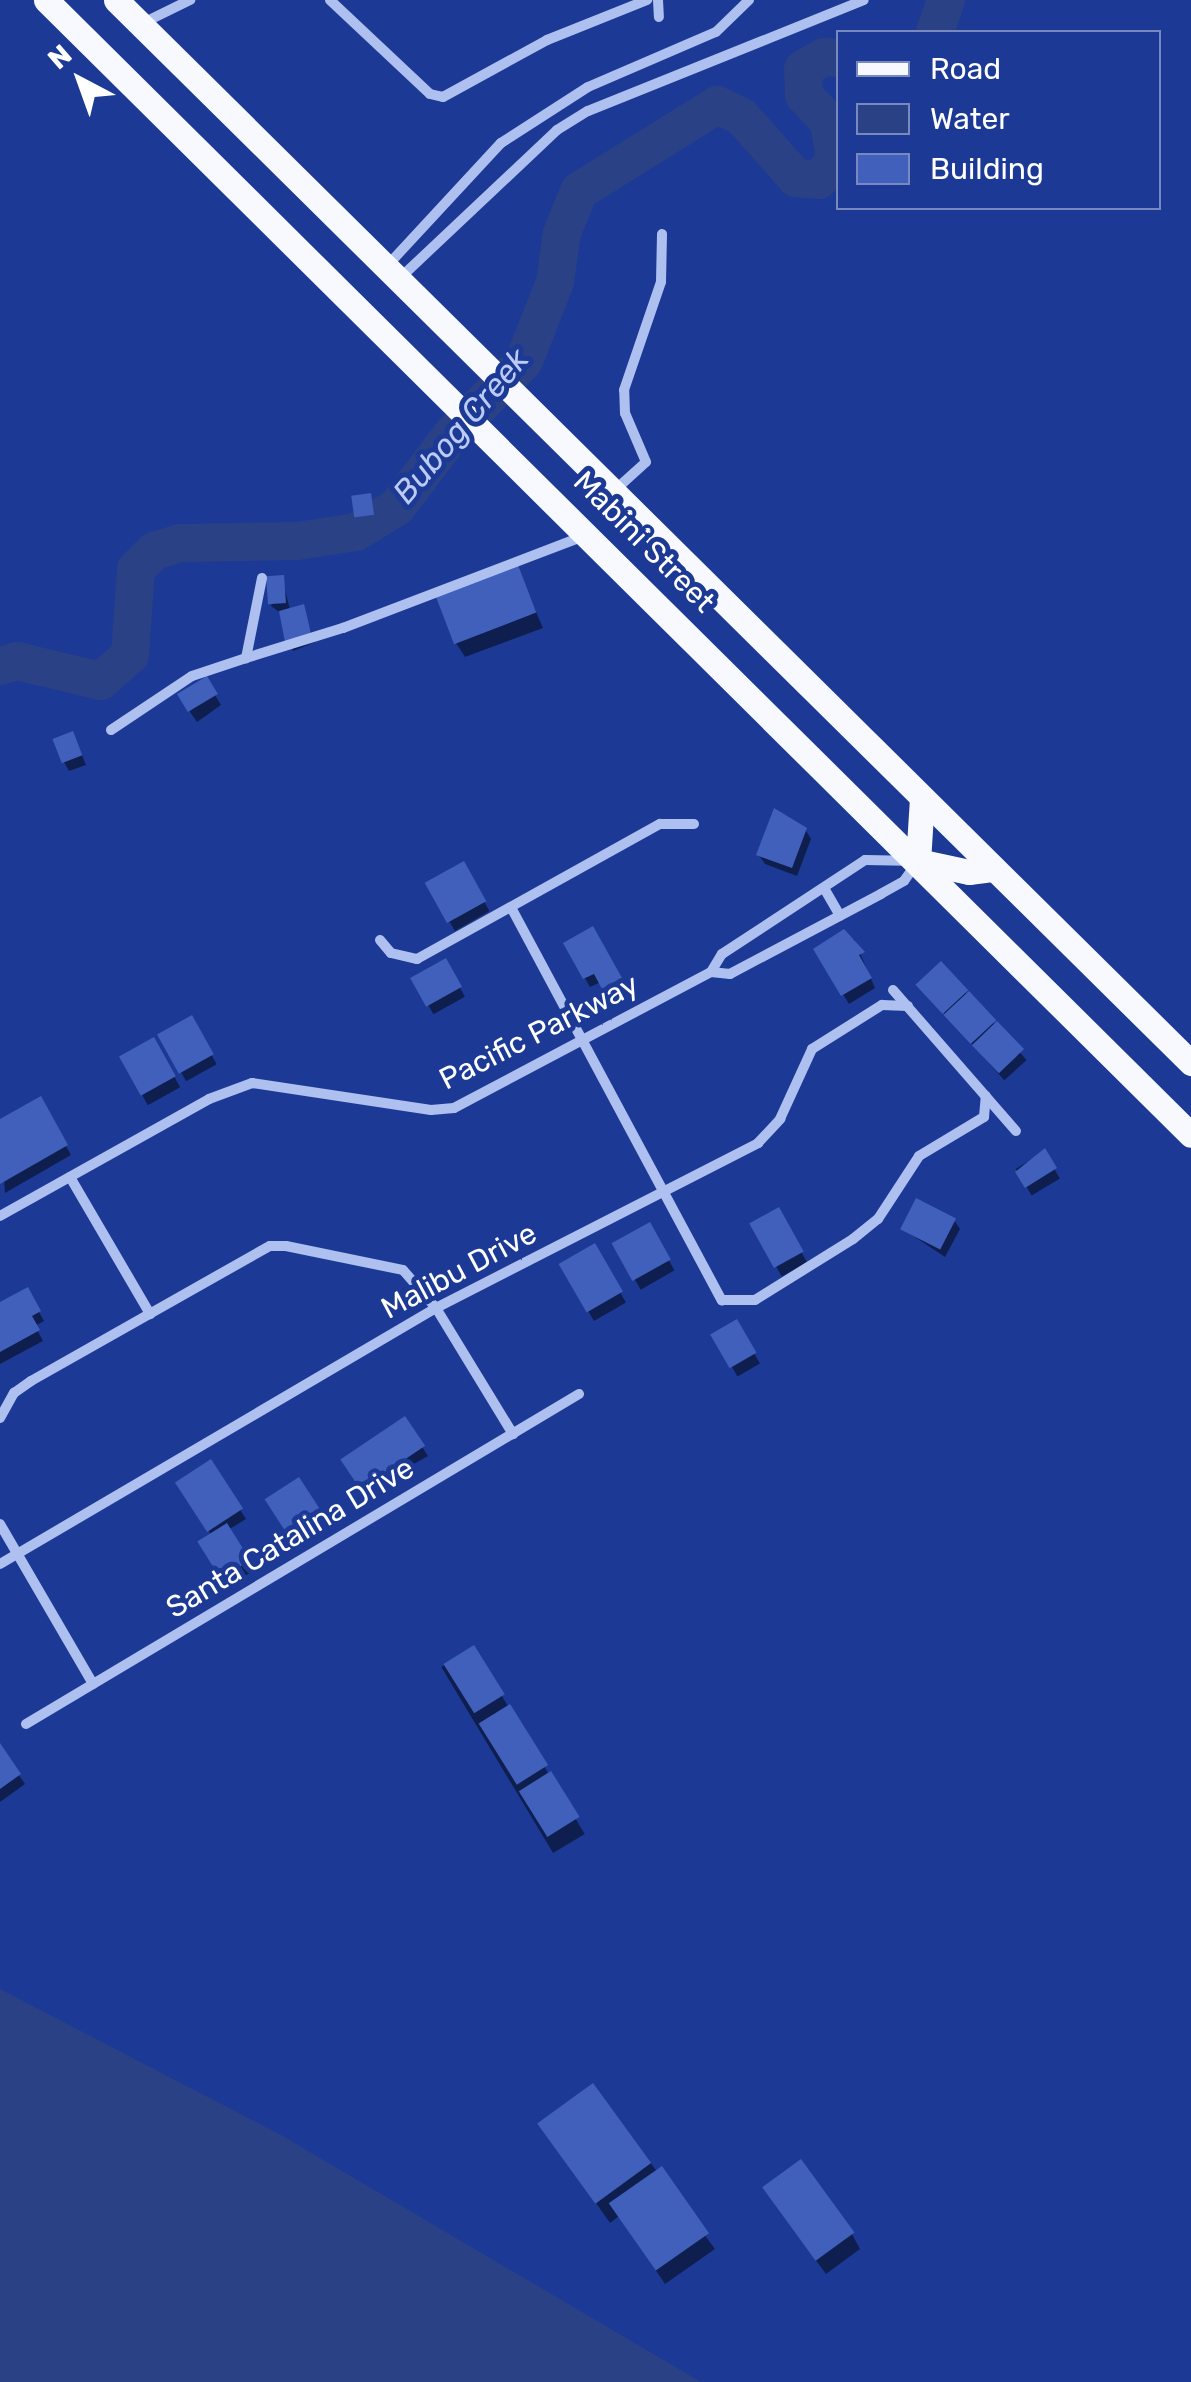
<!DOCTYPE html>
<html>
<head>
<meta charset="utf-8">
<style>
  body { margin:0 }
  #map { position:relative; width:1191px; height:2382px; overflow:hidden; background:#1c3a95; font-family:Rubik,sans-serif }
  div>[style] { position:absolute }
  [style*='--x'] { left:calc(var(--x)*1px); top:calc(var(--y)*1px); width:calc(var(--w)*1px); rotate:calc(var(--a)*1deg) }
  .water>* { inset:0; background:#2b4185 }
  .shadow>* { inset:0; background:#0007; transform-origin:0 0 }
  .river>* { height:38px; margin:-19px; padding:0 19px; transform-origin:19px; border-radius:19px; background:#2b4185 }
  .building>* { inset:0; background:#4060bb; transform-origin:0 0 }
  .minor>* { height:10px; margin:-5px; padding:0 5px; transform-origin:5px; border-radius:5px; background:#aec0ef }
  .primary>* { height:25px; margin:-12.5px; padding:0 12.5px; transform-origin:12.5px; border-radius:12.5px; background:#f7f9ff }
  span { translate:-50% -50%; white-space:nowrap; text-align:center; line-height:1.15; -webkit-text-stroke:10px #1c3a95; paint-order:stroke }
  .street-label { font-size:30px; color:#fff }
  .water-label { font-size:32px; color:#bbcbf6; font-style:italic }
  .legend { position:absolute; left:836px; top:30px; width:325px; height:180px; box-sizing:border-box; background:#1c3a95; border:2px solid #7789bf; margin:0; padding:12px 18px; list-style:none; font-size:30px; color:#fff }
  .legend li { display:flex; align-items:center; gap:20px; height:50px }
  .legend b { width:50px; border:2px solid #7789bf }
  .north { position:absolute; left:30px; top:30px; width:100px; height:100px; -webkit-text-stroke:8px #1c3a95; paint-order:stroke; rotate:319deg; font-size:28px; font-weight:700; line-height:40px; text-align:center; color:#fff }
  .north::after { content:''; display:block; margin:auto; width:35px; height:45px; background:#fff; clip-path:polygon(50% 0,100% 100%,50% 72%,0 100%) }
</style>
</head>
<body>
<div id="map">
  <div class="water">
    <div style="clip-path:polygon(0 1989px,281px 2135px,701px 2382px,0 2382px)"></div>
  </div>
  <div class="shadow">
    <div style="clip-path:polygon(370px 495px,374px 519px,358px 521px,356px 518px)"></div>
    <div style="clip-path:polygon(517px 568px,543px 628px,465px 657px,456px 643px)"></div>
    <div style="clip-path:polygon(282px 577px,290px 610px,302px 607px,315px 642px,293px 651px,282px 614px,271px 606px)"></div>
    <div style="clip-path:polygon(206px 680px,221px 705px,197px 722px,186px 706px)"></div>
    <div style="clip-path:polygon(77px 743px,86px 765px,69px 771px,64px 762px)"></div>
    <div style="clip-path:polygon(805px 829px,811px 839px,797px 876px,765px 864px,759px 855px)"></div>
    <div style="left:463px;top:865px;width:53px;height:40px;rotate:60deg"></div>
    <div style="clip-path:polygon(592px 930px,625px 989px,610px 997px,601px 982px,590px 987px,566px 944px)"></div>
    <div style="clip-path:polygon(854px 939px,875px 988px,849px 1004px,816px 950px)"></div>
    <div style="left:445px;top:961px;width:41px;height:36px;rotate:61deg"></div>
    <div style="left:941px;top:965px;width:128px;height:30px;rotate:48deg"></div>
    <div style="left:191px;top:1018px;width:53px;height:35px;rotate:61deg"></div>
    <div style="left:154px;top:1040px;width:54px;height:37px;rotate:61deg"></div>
    <div style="clip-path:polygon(40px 1100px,71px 1155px,5px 1193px,0 1122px)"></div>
    <div style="left:1044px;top:1152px;width:31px;height:33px;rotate:59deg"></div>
    <div style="left:778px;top:1210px;width:60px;height:29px;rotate:61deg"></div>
    <div style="clip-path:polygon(954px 1220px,960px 1229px,945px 1257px,903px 1229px)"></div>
    <div style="left:649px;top:1226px;width:51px;height:39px;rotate:60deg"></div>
    <div style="left:594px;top:1247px;width:64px;height:37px;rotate:60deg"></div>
    <div style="clip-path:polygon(27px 1290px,44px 1321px,35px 1326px,43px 1341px,0 1364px,0 1305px)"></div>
    <div style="left:736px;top:1322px;width:48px;height:26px;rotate:60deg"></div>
    <div style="clip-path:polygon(404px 1419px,428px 1456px,364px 1492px,344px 1463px)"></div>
    <div style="clip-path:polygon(211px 1463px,246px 1519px,228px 1530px,253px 1571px,228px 1586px,201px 1542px,212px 1536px,179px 1484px)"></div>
    <div style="left:298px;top:1480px;width:55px;height:36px;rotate:58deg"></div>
    <div style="left:473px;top:1648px;width:217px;height:37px;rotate:59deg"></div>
    <div style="clip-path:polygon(0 1748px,25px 1784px,0 1802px)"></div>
    <div style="clip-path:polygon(593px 2086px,715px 2249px,665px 2284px,619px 2216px,610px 2223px,541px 2125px)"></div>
    <div style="clip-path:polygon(774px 2203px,852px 2234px,860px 2249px,826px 2274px)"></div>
  </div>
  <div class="river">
    <div style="--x:935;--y:32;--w:34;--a:-71"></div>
    <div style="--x:0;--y:666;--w:18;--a:-16"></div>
    <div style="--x:17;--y:661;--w:86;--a:13.4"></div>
    <div style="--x:101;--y:681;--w:39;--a:-42"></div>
    <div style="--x:130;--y:655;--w:86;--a:-86"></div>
    <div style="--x:136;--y:569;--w:25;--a:-45"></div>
    <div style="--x:154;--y:551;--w:27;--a:-17"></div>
    <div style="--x:180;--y:543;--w:117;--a:-1"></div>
    <div style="--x:297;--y:541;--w:60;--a:-8.7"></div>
    <div style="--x:356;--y:532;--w:48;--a:-31.4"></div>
    <div style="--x:397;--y:507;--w:91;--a:-53"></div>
    <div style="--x:452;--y:434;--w:103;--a:-45.4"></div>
    <div style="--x:524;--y:361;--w:85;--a:-68.6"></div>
    <div style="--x:555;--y:282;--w:49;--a:-81.9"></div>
    <div style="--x:562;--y:233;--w:45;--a:-68"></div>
    <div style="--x:579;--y:191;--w:163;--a:-31.9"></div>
    <div style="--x:717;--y:105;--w:26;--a:25"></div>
    <div style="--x:741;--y:116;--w:83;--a:48.4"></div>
    <div style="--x:796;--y:178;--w:23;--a:5"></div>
    <div style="--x:819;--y:180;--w:26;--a:-51"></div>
    <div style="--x:835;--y:160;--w:38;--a:-99"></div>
    <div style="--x:829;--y:122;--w:37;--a:-133"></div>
    <div style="--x:804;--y:95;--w:26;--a:-92"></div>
    <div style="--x:803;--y:69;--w:24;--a:-30"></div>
    <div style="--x:824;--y:57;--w:14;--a:4"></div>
  </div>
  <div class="building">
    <div style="left:371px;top:493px;width:22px;height:20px;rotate:82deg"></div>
    <div style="left:518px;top:565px;width:51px;height:88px;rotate:69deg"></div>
    <div style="left:284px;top:575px;width:28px;height:18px;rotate:86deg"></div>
    <div style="clip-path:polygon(304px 604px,311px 633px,285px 642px,279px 611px)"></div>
    <div style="left:207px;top:676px;width:21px;height:35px;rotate:59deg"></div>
    <div style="left:73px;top:731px;width:26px;height:22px;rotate:69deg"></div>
    <div style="clip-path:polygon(774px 808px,807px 828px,792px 868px,756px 855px)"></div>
    <div style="left:464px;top:861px;width:46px;height:45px;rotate:61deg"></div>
    <div style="clip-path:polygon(593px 926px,622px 978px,602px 989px,594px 974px,583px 979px,563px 943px)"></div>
    <div style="clip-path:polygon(844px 929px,865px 952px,859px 955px,872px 978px,841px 996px,813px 949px)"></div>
    <div style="left:446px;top:958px;width:33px;height:41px;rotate:61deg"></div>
    <div style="left:941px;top:961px;width:40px;height:35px;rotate:47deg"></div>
    <div style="left:969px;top:991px;width:40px;height:35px;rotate:47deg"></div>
    <div style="left:192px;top:1015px;width:45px;height:40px;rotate:61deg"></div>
    <div style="left:997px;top:1021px;width:39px;height:35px;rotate:46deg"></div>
    <div style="left:154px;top:1037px;width:45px;height:40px;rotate:61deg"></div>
    <div style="clip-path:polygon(41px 1096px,68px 1145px,0 1184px,0 1119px)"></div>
    <div style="clip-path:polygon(1045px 1148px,1057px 1168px,1025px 1188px,1015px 1172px)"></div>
    <div style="left:916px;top:1198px;width:45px;height:35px;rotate:27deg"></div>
    <div style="left:779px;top:1207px;width:51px;height:34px;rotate:61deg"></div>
    <div style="left:650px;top:1222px;width:43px;height:44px;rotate:61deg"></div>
    <div style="left:595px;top:1243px;width:56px;height:42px;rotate:60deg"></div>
    <div style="clip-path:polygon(28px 1287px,41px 1311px,32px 1316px,40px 1330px,0 1352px,0 1302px)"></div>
    <div style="left:737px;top:1319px;width:39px;height:31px;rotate:60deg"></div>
    <div style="left:405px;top:1416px;width:36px;height:78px;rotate:56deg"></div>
    <div style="left:211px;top:1459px;width:59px;height:43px;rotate:57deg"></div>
    <div style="left:299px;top:1477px;width:46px;height:41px;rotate:57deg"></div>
    <div style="left:227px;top:1523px;width:44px;height:35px;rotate:58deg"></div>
    <div style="left:474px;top:1645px;width:58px;height:36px;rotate:58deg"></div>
    <div style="left:510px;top:1704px;width:72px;height:37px;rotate:58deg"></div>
    <div style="clip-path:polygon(0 1743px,21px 1774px,0 1789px)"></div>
    <div style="left:551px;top:1771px;width:54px;height:38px;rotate:58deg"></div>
    <div style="left:593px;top:2083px;width:99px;height:69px;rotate:54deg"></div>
    <div style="left:801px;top:2159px;width:91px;height:48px;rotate:54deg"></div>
    <div style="left:662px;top:2166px;width:82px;height:65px;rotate:55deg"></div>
  </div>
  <div class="minor">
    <div style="--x:330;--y:0;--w:137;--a:43.2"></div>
    <div style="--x:430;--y:94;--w:13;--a:13"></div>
    <div style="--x:443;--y:97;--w:119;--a:-28.7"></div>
    <div style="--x:547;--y:40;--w:108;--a:-21.8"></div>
    <div style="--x:658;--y:0;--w:17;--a:87"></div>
    <div style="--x:141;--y:24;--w:55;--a:-26.1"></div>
    <div style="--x:387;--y:266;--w:168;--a:-47.2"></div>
    <div style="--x:501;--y:143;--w:103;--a:-32.8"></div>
    <div style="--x:588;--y:87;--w:139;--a:-23.3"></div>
    <div style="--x:716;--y:32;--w:46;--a:-44.1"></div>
    <div style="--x:399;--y:279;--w:217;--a:-43.3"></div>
    <div style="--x:557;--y:130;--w:36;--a:-32"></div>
    <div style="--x:588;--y:111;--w:297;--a:-21.9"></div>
    <div style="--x:614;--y:491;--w:43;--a:-42.2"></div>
    <div style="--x:646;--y:462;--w:53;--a:-113.2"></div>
    <div style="--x:625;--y:413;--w:23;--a:-92"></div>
    <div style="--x:624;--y:390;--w:114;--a:-71.1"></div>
    <div style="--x:661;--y:282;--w:48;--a:-88.8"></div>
    <div style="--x:262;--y:578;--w:82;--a:101.3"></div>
    <div style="--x:246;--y:658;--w:102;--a:-17.2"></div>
    <div style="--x:343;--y:628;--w:260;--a:-20.9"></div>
    <div style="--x:111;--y:730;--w:97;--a:-33.7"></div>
    <div style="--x:192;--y:676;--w:57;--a:-18.4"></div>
    <div style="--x:824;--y:888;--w:32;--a:60"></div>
    <div style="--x:513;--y:911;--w:442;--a:61.8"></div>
    <div style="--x:722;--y:1300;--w:33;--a:0"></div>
    <div style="--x:755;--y:1300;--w:115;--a:-31.9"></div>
    <div style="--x:853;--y:1239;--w:32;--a:-39"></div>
    <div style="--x:878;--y:1219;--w:75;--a:-56.9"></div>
    <div style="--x:919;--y:1156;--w:76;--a:-31"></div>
    <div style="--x:984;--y:1117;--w:21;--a:-85"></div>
    <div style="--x:380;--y:940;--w:17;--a:50"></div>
    <div style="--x:391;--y:953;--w:27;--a:13"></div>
    <div style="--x:417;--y:959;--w:278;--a:-29.1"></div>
    <div style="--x:660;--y:824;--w:34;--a:0"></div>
    <div style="--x:893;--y:990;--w:187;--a:48.9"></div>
    <div style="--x:70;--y:1177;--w:159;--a:59.7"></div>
    <div style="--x:0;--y:1216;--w:240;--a:-29.2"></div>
    <div style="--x:209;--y:1099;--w:46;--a:-20.4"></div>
    <div style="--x:252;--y:1083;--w:181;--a:8.6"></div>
    <div style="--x:431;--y:1110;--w:23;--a:-5"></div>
    <div style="--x:454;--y:1108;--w:291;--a:-27.9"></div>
    <div style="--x:711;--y:972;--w:21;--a:-59"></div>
    <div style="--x:722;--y:954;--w:171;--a:-33.3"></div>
    <div style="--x:865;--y:860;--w:53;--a:1.1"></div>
    <div style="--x:918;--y:861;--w:24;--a:125"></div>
    <div style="--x:904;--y:881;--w:26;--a:151"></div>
    <div style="--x:881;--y:894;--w:171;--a:152.1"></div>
    <div style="--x:730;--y:974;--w:19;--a:-174"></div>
    <div style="--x:0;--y:1418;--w:29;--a:-61"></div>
    <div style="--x:14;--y:1393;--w:21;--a:-35"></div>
    <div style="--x:31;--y:1381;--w:274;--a:-29.5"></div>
    <div style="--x:270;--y:1246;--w:16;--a:0"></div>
    <div style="--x:286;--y:1246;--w:119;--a:11.6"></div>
    <div style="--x:403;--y:1270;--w:50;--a:49"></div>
    <div style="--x:436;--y:1308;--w:148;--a:58.6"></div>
    <div style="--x:0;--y:1524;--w:185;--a:59.8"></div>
    <div style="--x:0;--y:1564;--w:506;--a:-30.42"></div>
    <div style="--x:436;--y:1308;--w:362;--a:-27.1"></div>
    <div style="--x:758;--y:1143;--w:33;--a:-47"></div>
    <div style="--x:780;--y:1119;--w:77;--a:-65.4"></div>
    <div style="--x:812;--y:1049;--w:83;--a:-32.2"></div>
    <div style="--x:882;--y:1005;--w:26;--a:2"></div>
    <div style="--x:26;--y:1724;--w:644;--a:-30.83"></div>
  </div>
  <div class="primary">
    <div style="--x:46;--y:0;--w:1612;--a:44.75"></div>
    <div style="--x:116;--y:0;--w:1512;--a:44.68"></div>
    <div style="--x:922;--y:798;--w:63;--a:93.6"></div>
    <div style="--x:918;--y:861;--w:52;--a:12.2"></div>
    <div style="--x:969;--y:872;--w:25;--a:-7"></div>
  </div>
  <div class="street-label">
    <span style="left:644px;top:542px;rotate:45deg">Mabini Street</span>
    <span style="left:539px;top:1032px;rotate:-27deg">Pacific Parkway</span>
    <span style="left:459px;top:1271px;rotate:-28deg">Malibu Drive</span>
    <span style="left:290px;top:1538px;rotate:-31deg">Santa Catalina Drive</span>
  </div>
  <div class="water-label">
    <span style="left:461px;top:426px;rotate:-50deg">Bubog Creek</span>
  </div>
  <ul class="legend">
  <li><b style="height:12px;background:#f7f9ff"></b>Road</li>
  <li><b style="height:28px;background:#2b4185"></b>Water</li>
  <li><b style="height:28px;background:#4060bb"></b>Building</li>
  </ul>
  <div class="north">N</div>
</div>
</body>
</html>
